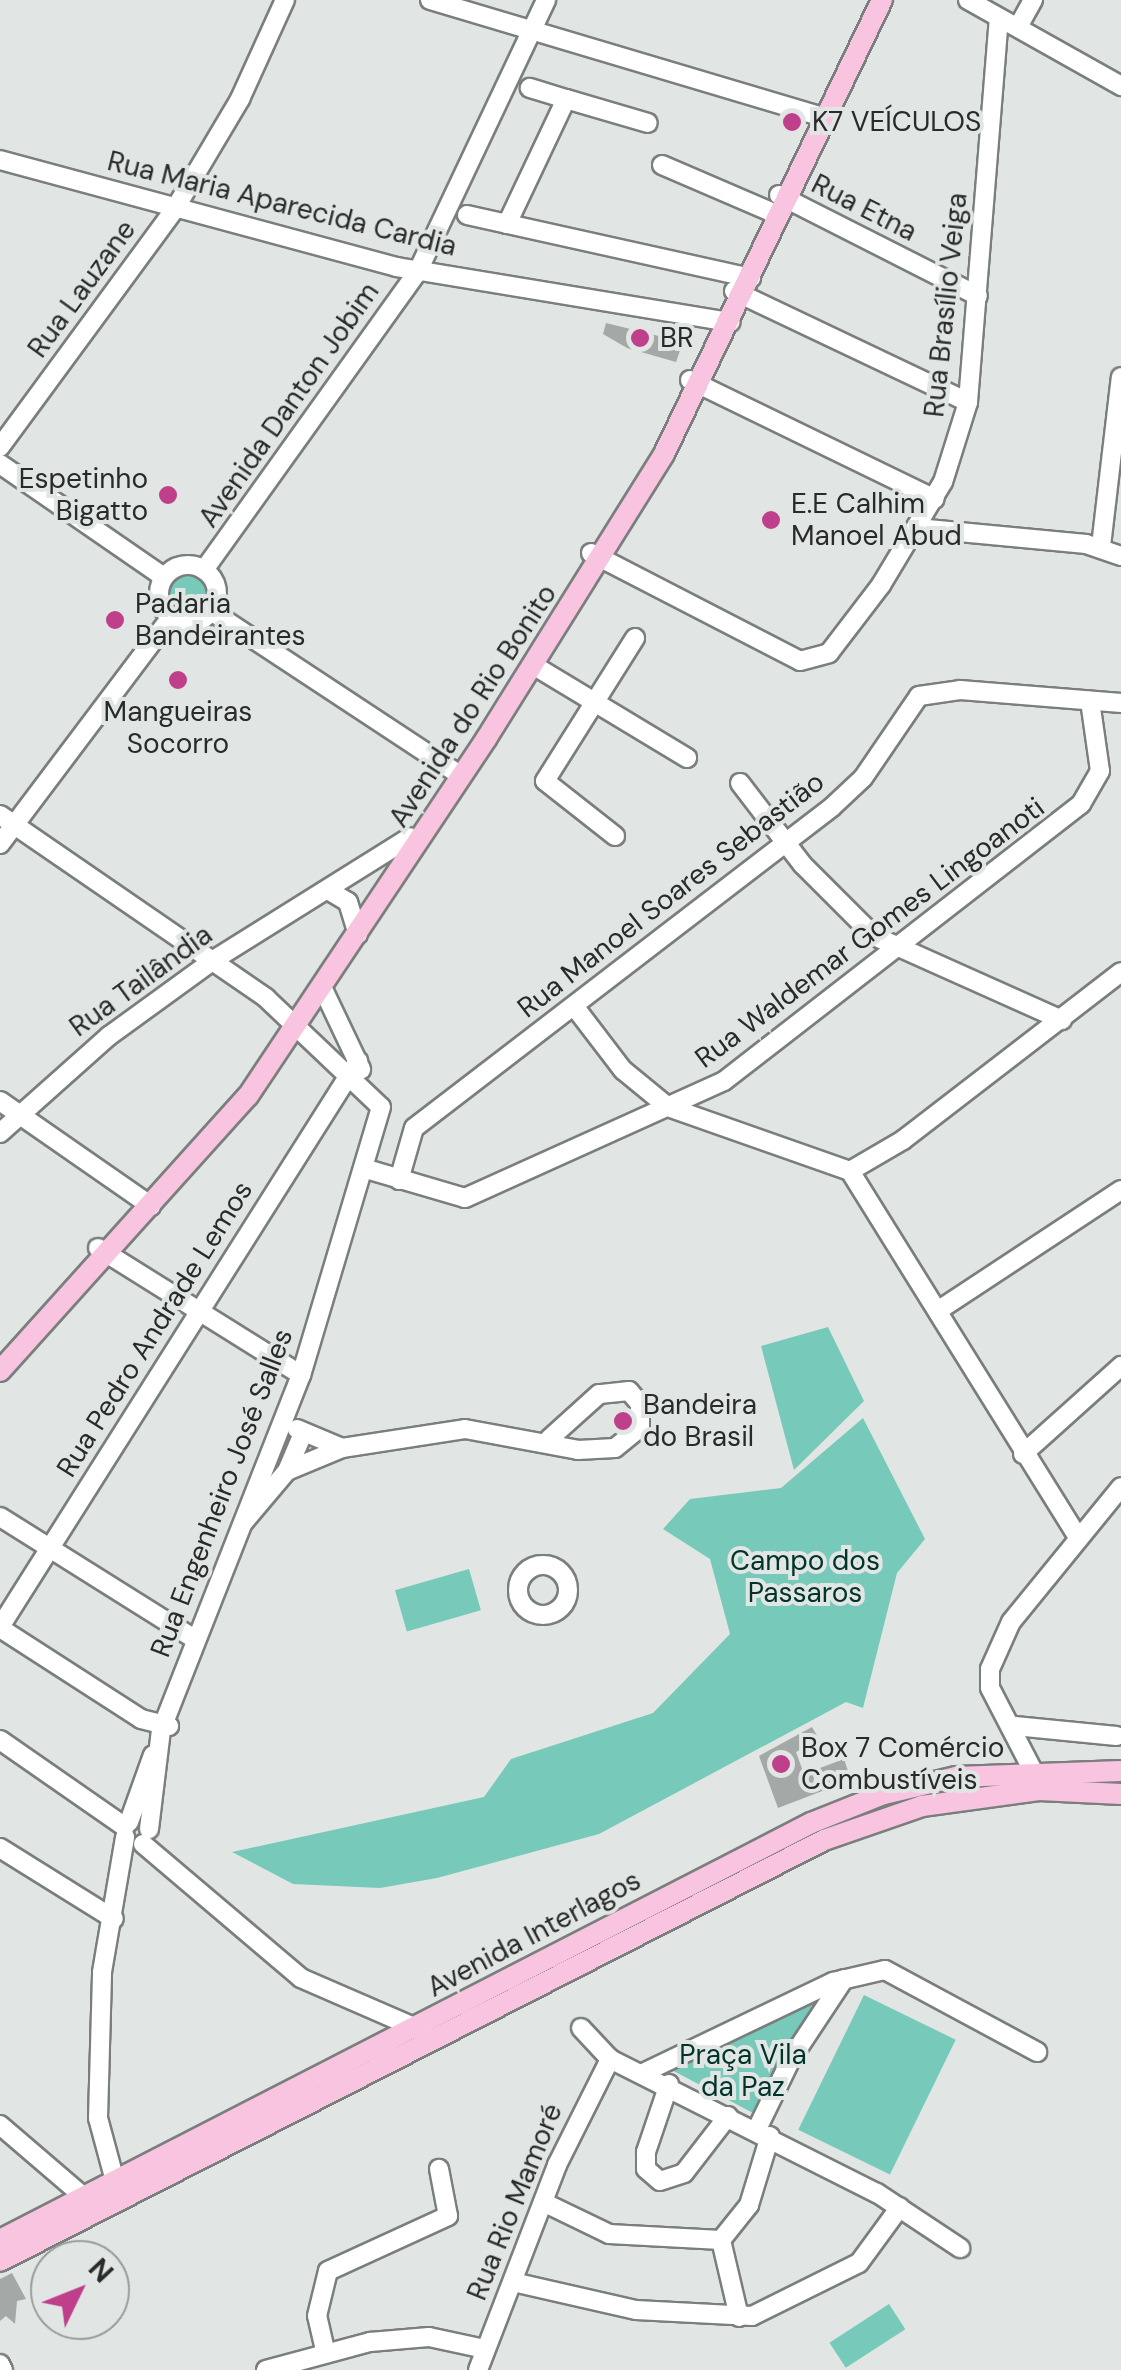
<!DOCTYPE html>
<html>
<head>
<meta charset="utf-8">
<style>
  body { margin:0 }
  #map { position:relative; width:1121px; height:2370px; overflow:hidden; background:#e1e6e5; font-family:"DM Sans",sans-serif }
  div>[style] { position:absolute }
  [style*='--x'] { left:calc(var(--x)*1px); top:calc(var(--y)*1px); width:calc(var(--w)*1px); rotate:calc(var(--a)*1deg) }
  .green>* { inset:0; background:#77cab9; transform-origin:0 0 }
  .round { border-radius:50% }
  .building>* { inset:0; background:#a4a8a7 }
  .roads { filter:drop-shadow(2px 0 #7a7e7d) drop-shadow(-2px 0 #7a7e7d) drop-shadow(0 2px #7a7e7d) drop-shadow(0 -2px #7a7e7d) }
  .minor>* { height:18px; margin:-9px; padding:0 9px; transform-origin:9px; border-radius:9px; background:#fff }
  .minor>.ring { margin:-9px; padding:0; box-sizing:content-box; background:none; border:18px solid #fff; border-radius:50% }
  .major>* { height:20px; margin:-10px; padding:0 10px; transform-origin:10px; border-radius:10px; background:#f8c4df }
  .dots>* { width:28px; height:28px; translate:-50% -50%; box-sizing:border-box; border:5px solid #e1e6e5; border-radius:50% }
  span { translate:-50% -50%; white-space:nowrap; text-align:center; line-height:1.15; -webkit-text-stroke:8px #e1e6e5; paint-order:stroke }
  .poi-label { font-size:28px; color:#292b2a }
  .left { translate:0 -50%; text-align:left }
  .right { translate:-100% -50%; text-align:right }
  .street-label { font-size:28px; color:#292b2a }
  .park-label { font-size:28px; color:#00342b }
  .north { position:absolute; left:30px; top:2240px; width:100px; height:100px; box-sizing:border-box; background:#e1e6e5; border:2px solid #979b9a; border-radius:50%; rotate:47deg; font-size:28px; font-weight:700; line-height:40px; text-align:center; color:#292b2a }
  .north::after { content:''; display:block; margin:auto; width:35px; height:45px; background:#bf3f8b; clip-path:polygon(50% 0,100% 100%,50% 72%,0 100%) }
</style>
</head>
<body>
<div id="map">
  <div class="green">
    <div class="round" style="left:167px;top:572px;width:42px;height:42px"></div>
    <div style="clip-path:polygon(828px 1327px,864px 1401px,794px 1470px,761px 1346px)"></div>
    <div style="clip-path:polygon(863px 1418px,925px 1539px,897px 1573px,863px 1708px,846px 1702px,599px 1834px,437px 1878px,380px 1888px,293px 1884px,232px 1852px,484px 1797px,511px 1759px,653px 1713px,730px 1634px,710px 1559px,663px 1529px,690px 1499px,781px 1488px)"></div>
    <div style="left:469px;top:1569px;width:43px;height:77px;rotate:74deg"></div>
    <div style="left:864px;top:1995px;width:102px;height:150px;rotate:26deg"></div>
    <div style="clip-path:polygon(824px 1996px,753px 2113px,668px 2068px,678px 2060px)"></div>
    <div style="left:889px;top:2304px;width:30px;height:71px;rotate:57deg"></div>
  </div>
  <div class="building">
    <div style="clip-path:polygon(606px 323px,683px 342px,676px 362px,627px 348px,603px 334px)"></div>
    <div style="clip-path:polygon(812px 1727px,819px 1739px,796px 1752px,804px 1774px,844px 1759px,851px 1780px,778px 1808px,759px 1756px)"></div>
    <div style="clip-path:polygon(12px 2273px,26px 2299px,17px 2301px,15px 2324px,6px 2316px,0 2321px,0 2279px)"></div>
  </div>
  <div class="roads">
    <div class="minor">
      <div style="--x:430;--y:0;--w:413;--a:16.6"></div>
      <div style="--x:968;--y:0;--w:176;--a:29.3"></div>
      <div style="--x:1018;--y:27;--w:31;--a:-61"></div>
      <div style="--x:566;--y:99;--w:85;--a:16.3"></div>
      <div style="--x:0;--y:160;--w:411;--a:15.1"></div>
      <div style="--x:397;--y:267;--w:338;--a:9.4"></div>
      <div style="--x:662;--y:165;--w:119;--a:23.3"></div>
      <div style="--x:779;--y:195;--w:223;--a:26.9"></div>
      <div style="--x:467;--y:215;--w:291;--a:12.5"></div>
      <div style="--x:507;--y:224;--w:138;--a:-64.7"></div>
      <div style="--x:566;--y:99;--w:38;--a:-163"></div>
      <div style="--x:734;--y:291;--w:259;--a:25.4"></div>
      <div style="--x:690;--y:380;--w:272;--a:25.9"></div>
      <div style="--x:0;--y:447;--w:298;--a:-53.7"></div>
      <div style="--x:176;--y:207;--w:126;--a:-59.3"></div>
      <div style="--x:240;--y:99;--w:109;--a:-65.6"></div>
      <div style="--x:0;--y:464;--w:199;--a:34.6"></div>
      <div style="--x:917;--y:528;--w:170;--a:5.4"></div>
      <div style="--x:1086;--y:544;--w:37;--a:19"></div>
      <div style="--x:1101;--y:546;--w:170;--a:-83.3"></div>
      <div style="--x:591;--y:553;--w:235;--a:27.3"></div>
      <div style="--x:800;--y:661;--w:30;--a:-15"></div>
      <div style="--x:829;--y:653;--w:86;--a:-52.6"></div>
      <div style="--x:881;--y:585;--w:120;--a:-59"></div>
      <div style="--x:943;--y:482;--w:84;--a:-72.6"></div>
      <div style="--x:968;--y:402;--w:385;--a:-85.4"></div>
      <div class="ring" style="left:159px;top:565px;width:40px;height:40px"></div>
      <div style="--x:204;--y:570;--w:368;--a:-54.4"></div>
      <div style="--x:418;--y:271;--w:300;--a:-64.7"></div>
      <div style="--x:211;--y:611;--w:300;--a:33.4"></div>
      <div style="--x:533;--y:665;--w:180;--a:31.1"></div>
      <div style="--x:740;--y:783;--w:103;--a:52.5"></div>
      <div style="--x:803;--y:865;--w:100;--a:45"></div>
      <div style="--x:874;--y:936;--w:206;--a:24.1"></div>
      <div style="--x:0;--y:815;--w:323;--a:34.5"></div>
      <div style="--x:266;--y:998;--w:158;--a:43.5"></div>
      <div style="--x:381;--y:1107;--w:280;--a:106.6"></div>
      <div style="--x:301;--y:1375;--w:382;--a:111.5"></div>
      <div style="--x:161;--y:1730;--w:100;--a:96.9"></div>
      <div style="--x:615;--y:836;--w:89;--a:-141.8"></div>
      <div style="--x:545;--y:781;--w:169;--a:-57.8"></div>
      <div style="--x:0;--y:844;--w:284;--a:-53"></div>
      <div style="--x:328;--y:890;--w:23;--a:31"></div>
      <div style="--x:348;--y:902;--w:34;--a:73"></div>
      <div style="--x:323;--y:989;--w:89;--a:64.6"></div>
      <div style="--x:574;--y:1006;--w:81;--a:52.6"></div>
      <div style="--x:623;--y:1070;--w:58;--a:39.4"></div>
      <div style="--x:668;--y:1107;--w:193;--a:19.4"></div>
      <div style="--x:850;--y:1171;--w:432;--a:58.1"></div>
      <div style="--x:0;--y:1101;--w:184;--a:34.8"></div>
      <div style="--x:0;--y:1133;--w:146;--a:-41.7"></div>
      <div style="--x:109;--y:1036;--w:131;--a:-36"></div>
      <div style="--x:215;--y:959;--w:230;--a:-32"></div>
      <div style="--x:363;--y:1168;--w:106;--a:16.4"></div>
      <div style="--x:465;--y:1198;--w:284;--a:-24.3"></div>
      <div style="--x:724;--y:1081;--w:452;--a:-37.8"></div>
      <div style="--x:1081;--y:804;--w:38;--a:-60"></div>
      <div style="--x:1100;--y:771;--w:71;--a:-98.1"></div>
      <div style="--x:850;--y:1171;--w:61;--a:-30.3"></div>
      <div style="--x:903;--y:1140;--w:275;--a:-37.6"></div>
      <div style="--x:399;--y:1180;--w:54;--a:-73.9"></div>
      <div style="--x:414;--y:1128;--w:527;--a:-37.52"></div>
      <div style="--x:832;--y:807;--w:42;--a:-43.1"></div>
      <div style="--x:863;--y:778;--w:99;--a:-55.7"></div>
      <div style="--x:919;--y:696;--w:41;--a:-8.3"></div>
      <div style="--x:960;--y:690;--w:162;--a:4.6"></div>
      <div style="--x:98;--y:1248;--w:239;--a:32"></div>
      <div style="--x:939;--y:1310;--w:218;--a:-33.4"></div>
      <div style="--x:297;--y:1429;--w:49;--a:22.9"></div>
      <div style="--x:1023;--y:1454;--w:132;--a:-41.9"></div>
      <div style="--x:287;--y:1471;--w:60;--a:-22.7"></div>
      <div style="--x:342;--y:1448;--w:124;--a:-8.8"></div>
      <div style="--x:465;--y:1429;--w:115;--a:10.5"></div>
      <div style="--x:578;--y:1450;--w:37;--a:-3"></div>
      <div style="--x:615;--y:1448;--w:32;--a:-39"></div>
      <div style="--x:640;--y:1428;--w:24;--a:-90"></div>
      <div style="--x:640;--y:1404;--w:17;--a:-130"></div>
      <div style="--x:629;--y:1391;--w:30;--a:174"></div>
      <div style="--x:599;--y:1394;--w:67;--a:138"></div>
      <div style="--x:0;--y:1517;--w:228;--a:32.1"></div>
      <div style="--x:243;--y:1523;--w:68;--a:-49.8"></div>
      <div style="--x:287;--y:1471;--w:38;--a:-67"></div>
      <div class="ring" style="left:518px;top:1565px;width:32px;height:32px"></div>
      <div style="--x:0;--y:1627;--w:670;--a:-57.69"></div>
      <div style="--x:0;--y:1628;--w:168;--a:32.8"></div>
      <div style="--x:141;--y:1719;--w:29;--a:14"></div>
      <div style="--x:1015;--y:1726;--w:102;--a:5.6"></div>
      <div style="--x:0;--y:1740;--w:152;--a:34.8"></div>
      <div style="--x:1032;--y:1769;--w:91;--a:-117.4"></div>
      <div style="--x:990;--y:1688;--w:19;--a:-90"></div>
      <div style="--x:990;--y:1669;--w:51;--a:-65.9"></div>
      <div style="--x:1011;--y:1622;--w:174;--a:-50.8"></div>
      <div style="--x:129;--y:1822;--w:71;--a:-70.3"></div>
      <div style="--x:143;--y:1844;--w:207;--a:40.3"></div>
      <div style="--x:301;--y:1978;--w:133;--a:23.5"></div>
      <div style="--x:0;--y:1848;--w:134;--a:31.9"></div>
      <div style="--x:581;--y:2028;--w:42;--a:46.9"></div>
      <div style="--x:610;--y:2059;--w:299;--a:26.7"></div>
      <div style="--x:877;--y:2193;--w:100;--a:33.5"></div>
      <div style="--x:643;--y:2073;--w:211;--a:-25.6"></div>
      <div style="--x:833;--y:1982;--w:53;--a:-13"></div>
      <div style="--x:885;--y:1970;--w:173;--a:28.3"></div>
      <div style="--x:669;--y:2084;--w:72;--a:108.7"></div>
      <div style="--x:646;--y:2152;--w:17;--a:90"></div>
      <div style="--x:646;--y:2169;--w:18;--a:41"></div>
      <div style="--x:660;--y:2181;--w:25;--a:-18"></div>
      <div style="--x:684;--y:2173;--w:72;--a:-52.3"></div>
      <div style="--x:0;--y:2125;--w:111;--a:40.6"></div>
      <div style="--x:757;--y:2129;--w:78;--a:-64.1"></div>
      <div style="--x:791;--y:2059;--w:96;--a:-56.5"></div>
      <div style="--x:115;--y:2181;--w:65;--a:-105.1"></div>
      <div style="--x:98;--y:2118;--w:146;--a:-88.4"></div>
      <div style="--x:102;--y:1972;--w:137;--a:-80.3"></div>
      <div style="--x:545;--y:2203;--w:71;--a:25.8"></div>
      <div style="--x:609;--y:2234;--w:112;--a:3.1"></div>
      <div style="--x:721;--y:2240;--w:45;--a:-51.3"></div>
      <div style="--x:749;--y:2205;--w:72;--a:-73.1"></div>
      <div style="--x:721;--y:2240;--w:79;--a:76.8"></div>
      <div style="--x:513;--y:2282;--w:126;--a:12.8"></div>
      <div style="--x:636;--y:2310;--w:116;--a:3"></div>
      <div style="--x:752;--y:2316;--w:119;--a:-26.4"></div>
      <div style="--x:859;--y:2263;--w:69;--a:-53.8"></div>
      <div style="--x:325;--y:2350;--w:35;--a:-103"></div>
      <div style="--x:317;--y:2316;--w:46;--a:-76.3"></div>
      <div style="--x:328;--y:2271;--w:132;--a:-24.6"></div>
      <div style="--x:448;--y:2216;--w:48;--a:-100.8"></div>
      <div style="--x:0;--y:2364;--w:7;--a:63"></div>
      <div style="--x:266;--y:2370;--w:108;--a:-15.1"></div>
      <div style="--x:370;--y:2342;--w:59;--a:-4.8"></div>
      <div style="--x:429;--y:2337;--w:57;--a:12.1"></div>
      <div style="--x:478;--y:2370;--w:220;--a:-68.9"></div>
      <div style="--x:557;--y:2165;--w:119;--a:-63.4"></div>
    </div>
    <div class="major">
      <div style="--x:0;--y:1371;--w:370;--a:-48"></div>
      <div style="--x:248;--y:1096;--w:429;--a:-56.3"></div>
      <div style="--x:486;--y:739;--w:336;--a:-58"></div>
      <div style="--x:664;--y:454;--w:504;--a:-64.35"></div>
      <div style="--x:0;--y:2240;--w:912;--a:-27.21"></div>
      <div style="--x:811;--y:1823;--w:79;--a:-21.7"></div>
      <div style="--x:884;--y:1794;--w:74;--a:-13.3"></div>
      <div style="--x:956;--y:1777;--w:165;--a:-2.1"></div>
      <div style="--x:0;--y:2261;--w:925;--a:-27.06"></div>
      <div style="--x:824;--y:1840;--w:104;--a:-19.1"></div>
      <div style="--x:922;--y:1806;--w:118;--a:-7.8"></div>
      <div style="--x:1039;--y:1790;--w:82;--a:2.8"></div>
    </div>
  </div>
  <div class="dots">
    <div style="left:792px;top:122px;background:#bf3f8b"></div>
    <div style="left:640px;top:338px;background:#bf3f8b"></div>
    <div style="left:168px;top:495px;background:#bf3f8b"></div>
    <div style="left:771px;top:520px;background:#bf3f8b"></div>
    <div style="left:115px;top:620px;background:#bf3f8b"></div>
    <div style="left:178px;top:680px;background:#bf3f8b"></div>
    <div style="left:623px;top:1421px;background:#bf3f8b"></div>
    <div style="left:781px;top:1764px;background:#bf3f8b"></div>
  </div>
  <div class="poi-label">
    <span class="left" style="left:812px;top:122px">K7 VEÍCULOS</span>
    <span class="left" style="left:660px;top:338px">BR</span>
    <span class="right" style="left:148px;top:495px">Espetinho<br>Bigatto</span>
    <span class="left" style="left:791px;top:520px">E.E Calhim<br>Manoel Abud</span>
    <span class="left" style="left:135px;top:620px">Padaria<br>Bandeirantes</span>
    <span style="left:178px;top:728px">Mangueiras<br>Socorro</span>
    <span class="left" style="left:643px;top:1421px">Bandeira<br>do Brasil</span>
    <span class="left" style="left:801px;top:1764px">Box 7 Comércio<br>Combustíveis</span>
  </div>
  <div class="street-label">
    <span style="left:282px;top:204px;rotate:14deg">Rua Maria Aparecida Cardia</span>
    <span style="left:864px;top:208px;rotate:27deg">Rua Etna</span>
    <span style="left:82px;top:289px;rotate:-54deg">Rua Lauzane</span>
    <span style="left:946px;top:305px;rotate:-84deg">Rua Brasílio Veiga</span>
    <span style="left:289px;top:405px;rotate:-55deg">Avenida Danton Jobim</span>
    <span style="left:473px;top:706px;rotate:-57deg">Avenida do Rio Bonito</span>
    <span style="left:671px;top:895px;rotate:-38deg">Rua Manoel Soares Sebastião</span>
    <span style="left:870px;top:933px;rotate:-37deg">Rua Waldemar Gomes Lingoanoti</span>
    <span style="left:141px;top:981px;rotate:-36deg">Rua Tailândia</span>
    <span style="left:155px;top:1329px;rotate:-58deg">Rua Pedro Andrade Lemos</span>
    <span style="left:222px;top:1493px;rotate:-69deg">Rua Engenheiro José Salles</span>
    <span style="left:534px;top:1934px;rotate:-28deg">Avenida Interlagos</span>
    <span style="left:515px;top:2202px;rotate:-68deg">Rua Rio Mamoré</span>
  </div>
  <div class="park-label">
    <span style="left:805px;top:1577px">Campo dos<br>Passaros</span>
    <span style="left:743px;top:2071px">Praça Vila<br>da Paz</span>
  </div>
  <div class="north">N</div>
</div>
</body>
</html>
